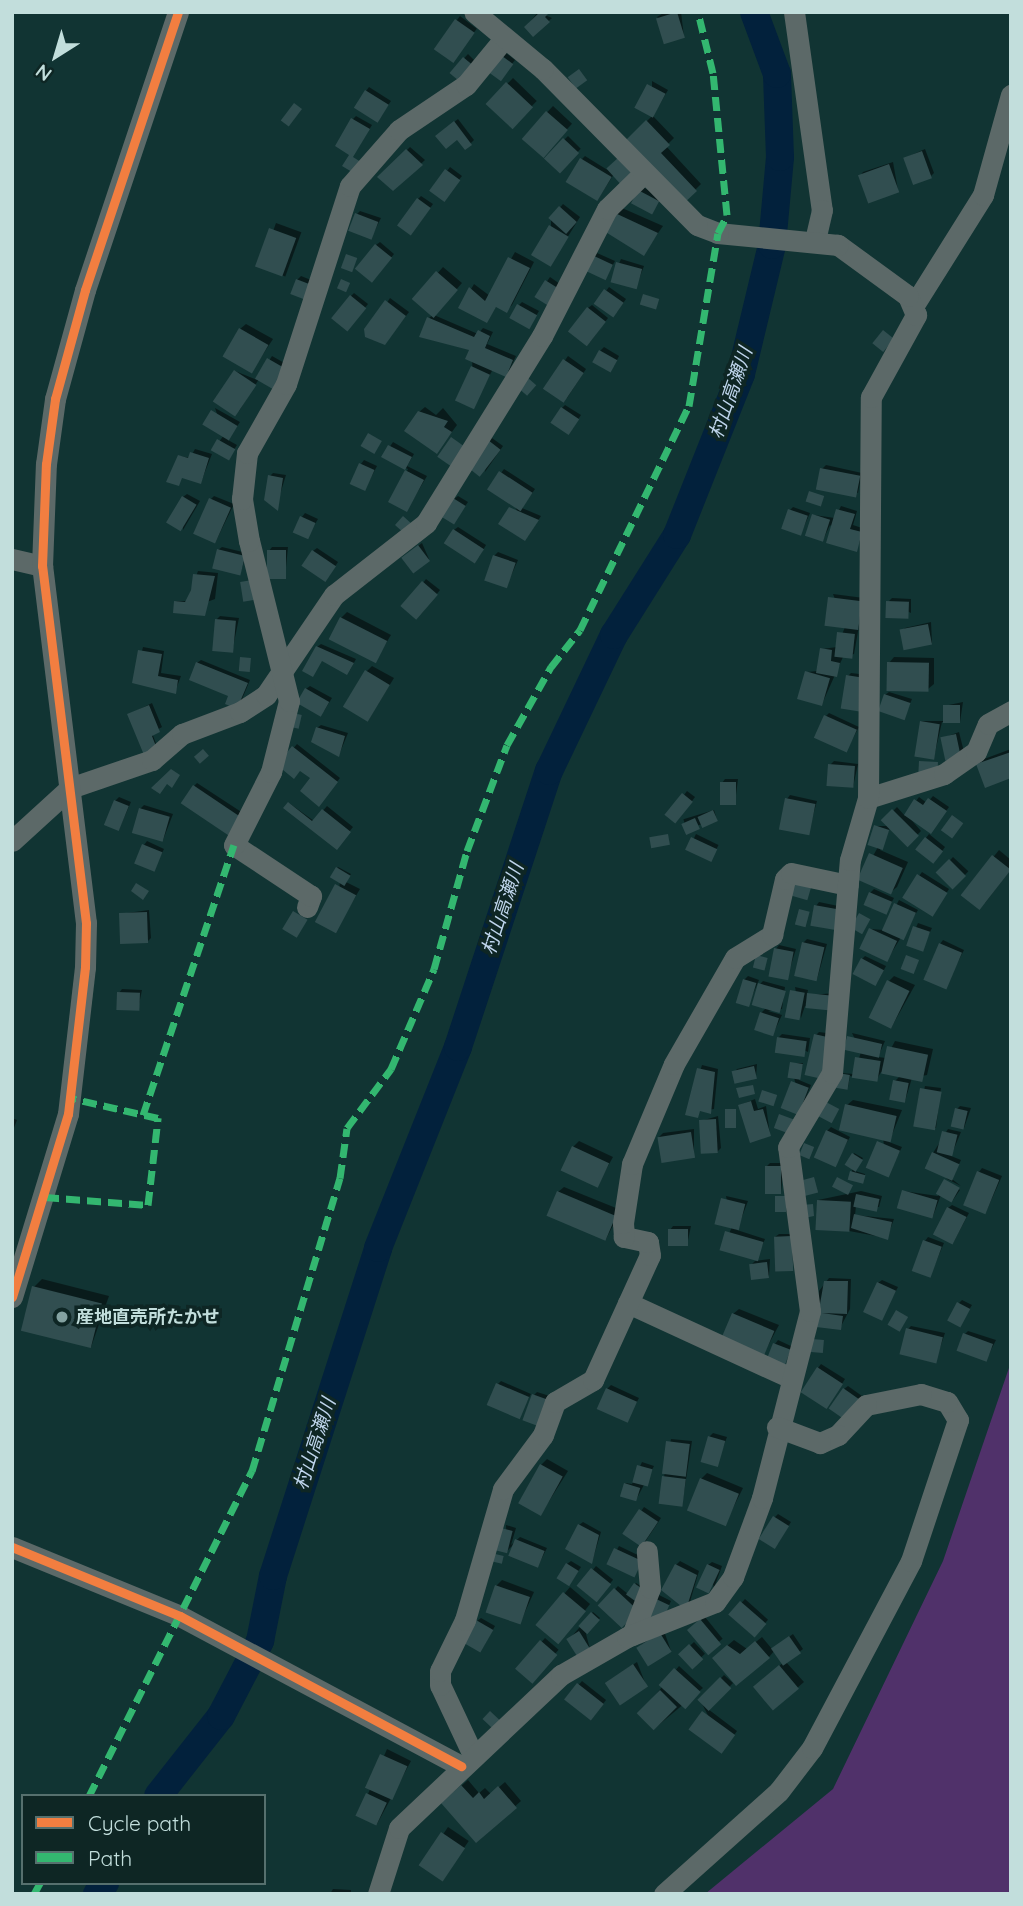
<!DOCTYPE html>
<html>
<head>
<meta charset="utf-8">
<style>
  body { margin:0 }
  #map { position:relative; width:1023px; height:1906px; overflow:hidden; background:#113433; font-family:Quicksand,"Noto Sans JP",sans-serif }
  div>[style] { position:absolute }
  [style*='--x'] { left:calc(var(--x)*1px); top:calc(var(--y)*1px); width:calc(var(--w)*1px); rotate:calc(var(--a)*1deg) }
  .green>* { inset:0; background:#50316a }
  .shadow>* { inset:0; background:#0007; transform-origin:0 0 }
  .river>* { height:28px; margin:-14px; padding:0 14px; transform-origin:14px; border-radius:14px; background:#02213c }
  .building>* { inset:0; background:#314e50; transform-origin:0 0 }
  .minor>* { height:21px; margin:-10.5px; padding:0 10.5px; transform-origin:10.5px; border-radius:10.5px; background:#5c6968 }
  .quiet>* { height:7px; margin-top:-3.5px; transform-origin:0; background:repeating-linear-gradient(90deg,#33b770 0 14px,transparent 0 21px) }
  .cycleway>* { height:9px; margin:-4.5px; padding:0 4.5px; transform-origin:4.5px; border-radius:4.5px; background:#f27e40 }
  .dots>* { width:19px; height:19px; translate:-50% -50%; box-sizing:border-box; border:4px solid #0e2624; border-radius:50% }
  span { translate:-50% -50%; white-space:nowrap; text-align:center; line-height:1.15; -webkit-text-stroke:7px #0e2624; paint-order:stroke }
  .poi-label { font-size:18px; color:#c2dedc; font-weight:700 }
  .left { translate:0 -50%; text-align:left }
  .water-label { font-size:19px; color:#bfd5ec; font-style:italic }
  .frame { position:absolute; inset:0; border:14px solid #c2dedc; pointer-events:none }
  .legend { position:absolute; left:21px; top:1794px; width:245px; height:91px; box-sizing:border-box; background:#0e2624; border:2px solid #56706e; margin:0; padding:9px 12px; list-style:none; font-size:21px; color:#c2dedc }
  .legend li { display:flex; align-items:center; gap:14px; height:35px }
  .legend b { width:35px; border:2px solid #56706e }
  .north { position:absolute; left:21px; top:21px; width:70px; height:70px; -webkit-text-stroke:5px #0e2624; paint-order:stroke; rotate:217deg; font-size:19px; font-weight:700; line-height:28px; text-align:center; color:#c2dedc }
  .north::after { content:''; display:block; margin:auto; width:24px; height:32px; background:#c2dedc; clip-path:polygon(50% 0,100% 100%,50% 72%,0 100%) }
</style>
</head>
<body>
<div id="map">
  <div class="green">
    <div style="clip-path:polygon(1011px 1362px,1011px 1894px,705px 1894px,833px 1789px,943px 1561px)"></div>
  </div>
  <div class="shadow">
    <div style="clip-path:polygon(538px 12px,552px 18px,533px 35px,526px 27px)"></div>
    <div style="clip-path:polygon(665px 12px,681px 12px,684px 37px,657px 17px)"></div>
    <div style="left:460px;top:16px;width:21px;height:40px;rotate:37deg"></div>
    <div style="clip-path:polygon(506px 53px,515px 60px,503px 75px,491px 71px)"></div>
    <div style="clip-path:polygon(468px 54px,477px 63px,451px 73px)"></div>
    <div style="left:513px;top:78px;width:33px;height:36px;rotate:44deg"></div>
    <div style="clip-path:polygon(652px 81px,668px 90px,653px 116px,674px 138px,666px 146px,701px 184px,682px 203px,625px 143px,652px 116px)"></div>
    <div style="clip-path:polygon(369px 87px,391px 101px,378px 120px,366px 91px)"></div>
    <div style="left:553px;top:106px;width:26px;height:43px;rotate:43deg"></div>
    <div style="clip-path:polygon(356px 116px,372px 125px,356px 151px,353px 119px)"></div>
    <div style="clip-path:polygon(458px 119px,474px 140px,471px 143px,441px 132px)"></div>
    <div style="left:568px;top:136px;width:18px;height:32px;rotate:45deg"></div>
    <div style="clip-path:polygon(410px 147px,425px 160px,393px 189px,380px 177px)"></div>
    <div style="clip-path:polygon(925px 149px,934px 173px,931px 176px,905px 158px)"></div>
    <div style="clip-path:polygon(585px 156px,614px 174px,598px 199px,582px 159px)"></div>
    <div style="clip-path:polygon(893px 162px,898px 190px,860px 176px,863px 172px)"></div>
    <div style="clip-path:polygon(450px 167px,462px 176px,446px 196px,447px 171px)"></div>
    <div style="clip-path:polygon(643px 187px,661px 198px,654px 209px,640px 191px)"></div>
    <div style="clip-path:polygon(421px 196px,433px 204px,414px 230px,418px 199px)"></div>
    <div style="clip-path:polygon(563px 204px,580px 217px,551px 264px,551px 218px)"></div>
    <div style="clip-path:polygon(622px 208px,663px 226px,644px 253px,616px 214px)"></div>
    <div style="clip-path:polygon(360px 211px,381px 218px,371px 238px,357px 214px)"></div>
    <div style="left:276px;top:223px;width:27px;height:47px;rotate:20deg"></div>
    <div style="clip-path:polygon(380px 242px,394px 254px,376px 277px,376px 245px)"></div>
    <div style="clip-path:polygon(515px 252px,534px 262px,512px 305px,507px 310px,497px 305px,487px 321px,460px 308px,474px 284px,490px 296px)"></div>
    <div style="clip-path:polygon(597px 253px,615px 261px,605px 279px,594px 256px)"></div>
    <div style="clip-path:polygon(621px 259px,644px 266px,636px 287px,612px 280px)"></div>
    <div style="clip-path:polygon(443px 267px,462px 283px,434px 315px,478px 334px,483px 328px,493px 332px,487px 344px,516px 356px,509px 371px,493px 369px,473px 407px,472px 349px,429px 318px,433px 315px,415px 299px)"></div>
    <div style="clip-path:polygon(301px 276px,316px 282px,311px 296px,297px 280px)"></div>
    <div style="clip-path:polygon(550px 277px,560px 284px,551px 299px,537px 296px)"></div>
    <div style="clip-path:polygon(609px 287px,626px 299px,617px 312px,606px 291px)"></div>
    <div style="clip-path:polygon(354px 293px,368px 304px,350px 326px,351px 296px)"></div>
    <div style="clip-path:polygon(390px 298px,409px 312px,388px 339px,373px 340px,366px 336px)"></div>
    <div style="clip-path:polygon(522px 302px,539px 311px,530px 326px,519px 305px)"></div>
    <div style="clip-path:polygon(592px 305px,608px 318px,590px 342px,588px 308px)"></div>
    <div style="clip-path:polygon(246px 324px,273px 339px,252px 371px,240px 329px)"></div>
    <div style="clip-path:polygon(604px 347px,619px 356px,614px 366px,600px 351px)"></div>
    <div style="clip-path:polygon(272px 356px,288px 365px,259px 379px,239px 411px,235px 371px,257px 380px)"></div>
    <div style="clip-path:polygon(568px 356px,586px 369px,567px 398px,545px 389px)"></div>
    <div style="clip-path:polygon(565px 405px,581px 415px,572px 429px,562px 408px)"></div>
    <div style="clip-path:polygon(425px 407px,436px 415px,443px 408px,457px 425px,437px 452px,419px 412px)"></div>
    <div style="clip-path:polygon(215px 408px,240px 422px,228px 440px,237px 445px,228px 459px,213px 450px,224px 435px)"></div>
    <div style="clip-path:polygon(492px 438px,503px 446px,485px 472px,489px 442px)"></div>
    <div style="clip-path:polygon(393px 442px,414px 454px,407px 466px,427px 476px,407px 510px,391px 502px,408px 469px,383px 457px)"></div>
    <div style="clip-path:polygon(195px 449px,212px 454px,201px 482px,180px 456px,190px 458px)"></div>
    <div style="clip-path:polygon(364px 460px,377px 466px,365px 489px,361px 464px)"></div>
    <div style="clip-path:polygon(826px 465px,862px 473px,858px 493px,822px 469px)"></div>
    <div style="clip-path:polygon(504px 469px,535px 489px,522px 508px,541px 516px,528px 536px,514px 504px,490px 488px)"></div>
    <div style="clip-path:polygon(273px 473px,286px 475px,278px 501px,270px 476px)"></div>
    <div style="clip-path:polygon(187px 494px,200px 501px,183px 530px,183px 497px)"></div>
    <div style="clip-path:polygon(214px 496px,234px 504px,216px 541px,211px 499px)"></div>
    <div style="clip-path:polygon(458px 496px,468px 502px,457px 518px,454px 499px)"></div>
    <div style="clip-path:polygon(841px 506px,857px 511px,853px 525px,865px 529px,856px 550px,830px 525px,823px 540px,814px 515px,835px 518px)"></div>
    <div style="clip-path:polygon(793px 507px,810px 513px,801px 533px,790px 510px)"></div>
    <div style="clip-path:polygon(305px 513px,318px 519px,307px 538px,302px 517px)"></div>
    <div style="clip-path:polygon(458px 527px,486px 545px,479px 557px,454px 530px)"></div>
    <div style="clip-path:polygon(422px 543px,429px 559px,407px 554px)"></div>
    <div style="clip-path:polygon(222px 547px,247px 553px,240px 574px,218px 550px)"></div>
    <div style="clip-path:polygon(272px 547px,288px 547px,285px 577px,269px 551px)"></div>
    <div style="clip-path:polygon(317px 548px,338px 562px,329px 576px,313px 551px)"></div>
    <div style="clip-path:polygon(498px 552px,518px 560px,506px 587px,494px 556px)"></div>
    <div style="clip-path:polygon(198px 571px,218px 573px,215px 599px,207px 602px,205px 614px,175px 601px,187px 601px)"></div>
    <div style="clip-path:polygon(426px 579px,440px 590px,421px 614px,423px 583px)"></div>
    <div style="clip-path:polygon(833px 594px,864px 598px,854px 654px,843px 657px,822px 704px,807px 672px,818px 671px,822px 649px,837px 647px,845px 627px)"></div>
    <div style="clip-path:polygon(892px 598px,911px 599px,911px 613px,888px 602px)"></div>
    <div style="clip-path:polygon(347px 612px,391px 635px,375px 661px,341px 618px)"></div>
    <div style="clip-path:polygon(220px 616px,239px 618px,232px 652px,217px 619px)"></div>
    <div style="clip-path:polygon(931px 622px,932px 643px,902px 631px,905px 628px)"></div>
    <div style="clip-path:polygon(321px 644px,356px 659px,350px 670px,317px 647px)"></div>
    <div style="clip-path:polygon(143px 647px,164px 651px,161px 673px,181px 676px,175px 692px,134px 682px)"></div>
    <div style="clip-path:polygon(894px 657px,934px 658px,934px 684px,928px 689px,889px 663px)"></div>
    <div style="clip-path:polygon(201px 660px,250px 680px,240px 704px,197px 663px)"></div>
    <div style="clip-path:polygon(372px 666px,394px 678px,369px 719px,367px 671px)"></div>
    <div style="clip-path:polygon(851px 673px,868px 675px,863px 706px,848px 676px)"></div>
    <div style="clip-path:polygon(310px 686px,332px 698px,324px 711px,306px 689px)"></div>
    <div style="clip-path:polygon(889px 692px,912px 699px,904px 718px,885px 695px)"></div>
    <div style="clip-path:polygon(963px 702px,960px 722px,942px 722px,934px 757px,921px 721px,945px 721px,944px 706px)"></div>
    <div style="clip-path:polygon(152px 703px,162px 727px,152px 733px,157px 746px,130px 714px)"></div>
    <div style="clip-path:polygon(829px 713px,859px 727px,846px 751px,826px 716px)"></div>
    <div style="clip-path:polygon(321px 725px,348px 733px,339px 755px,317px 728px)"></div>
    <div style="clip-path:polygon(959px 732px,964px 752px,960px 756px,943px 738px)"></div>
    <div style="clip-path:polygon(297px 744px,340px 778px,322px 801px,317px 772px,279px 765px)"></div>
    <div style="clip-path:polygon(1011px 749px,1011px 776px,978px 765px,984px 759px)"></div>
    <div style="clip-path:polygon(834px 761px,858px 764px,853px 787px,830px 765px)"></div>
    <div style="clip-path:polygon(725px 779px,738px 779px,735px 803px,722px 783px)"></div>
    <div style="clip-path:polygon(197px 783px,246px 815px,234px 832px,194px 786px)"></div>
    <div style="left:687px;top:791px;width:10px;height:31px;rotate:37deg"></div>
    <div style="clip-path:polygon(790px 795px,817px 801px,808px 833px,787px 799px)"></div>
    <div style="clip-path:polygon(933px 796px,949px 807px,934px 828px,908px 816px,921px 831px,907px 845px,890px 828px,880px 850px,908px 862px,897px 887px,891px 892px,860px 879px,878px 847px,875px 826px,888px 826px,883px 821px,897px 807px,905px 816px,919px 797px,927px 803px)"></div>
    <div style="clip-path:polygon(119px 797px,131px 802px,119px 829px,115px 801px)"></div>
    <div style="clip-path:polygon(289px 803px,314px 821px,327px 806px,353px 827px,337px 847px,285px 807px)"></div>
    <div style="clip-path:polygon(144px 805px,173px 814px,163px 840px,140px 809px)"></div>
    <div style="left:714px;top:810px;width:10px;height:32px;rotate:73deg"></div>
    <div style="left:696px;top:834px;width:25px;height:17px;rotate:26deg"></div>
    <div style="clip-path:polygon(929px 834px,945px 847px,937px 858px,926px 838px)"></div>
    <div style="clip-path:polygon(147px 841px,164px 849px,154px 869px,144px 845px)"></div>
    <div style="clip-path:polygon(999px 850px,1011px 860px,1011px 869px,985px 903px,963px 895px)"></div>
    <div style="left:953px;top:857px;width:21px;height:22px;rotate:43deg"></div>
    <div style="clip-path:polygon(338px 867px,351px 874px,346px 882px,360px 889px,335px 931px,340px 881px,332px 877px)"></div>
    <div style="clip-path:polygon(922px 872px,949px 889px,933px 914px,919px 876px)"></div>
    <div style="clip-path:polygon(874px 889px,894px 898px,886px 913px,870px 893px)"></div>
    <div style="clip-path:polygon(899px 900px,918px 910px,887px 960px,871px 929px,883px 930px)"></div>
    <div style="clip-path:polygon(819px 902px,843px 907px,839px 927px,816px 906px)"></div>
    <div style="clip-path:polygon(149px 910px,151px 938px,147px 942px,120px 914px)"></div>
    <div style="clip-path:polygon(918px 923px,932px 928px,921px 950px,908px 945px)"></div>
    <div style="clip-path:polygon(807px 939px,827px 944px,817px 979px,803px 943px)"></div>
    <div style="clip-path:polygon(943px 940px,964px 950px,945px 987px,940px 944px)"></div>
    <div style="clip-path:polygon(779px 945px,796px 949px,787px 978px,776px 949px)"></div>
    <div style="clip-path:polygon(865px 956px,886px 966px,877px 983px,862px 959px)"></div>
    <div style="clip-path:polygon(748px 976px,759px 980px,748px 1005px,744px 980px)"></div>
    <div style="clip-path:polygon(894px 976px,915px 985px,891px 1028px,889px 981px)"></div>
    <div style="clip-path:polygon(763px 981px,785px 987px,782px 1009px,768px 1011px,782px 1015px,773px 1034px,761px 1013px,767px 1007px,757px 987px)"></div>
    <div style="clip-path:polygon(795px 987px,808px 990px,807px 995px,838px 993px,833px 1009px,805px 1006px,801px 1018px)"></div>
    <div style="clip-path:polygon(122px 989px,142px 990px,138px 1009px,119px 993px)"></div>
    <div style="clip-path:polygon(819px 1032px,834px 1034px,826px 1073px,816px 1035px)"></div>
    <div style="clip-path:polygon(852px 1033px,885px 1041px,878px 1057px,886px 1058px,895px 1041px,933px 1049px,927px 1075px,912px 1078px,905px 1101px,895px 1081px,900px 1076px,881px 1072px,876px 1081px,850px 1076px,848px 1087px,841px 1073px,854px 1074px,861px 1052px)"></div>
    <div style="clip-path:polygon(782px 1034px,810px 1038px,808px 1052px,778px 1038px)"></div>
    <div style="clip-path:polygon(791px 1063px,803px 1063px,799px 1080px,811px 1085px,801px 1110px)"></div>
    <div style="clip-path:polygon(757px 1064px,756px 1077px,734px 1073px,737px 1069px)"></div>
    <div style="clip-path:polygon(702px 1065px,718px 1069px,714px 1109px,687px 1113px)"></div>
    <div style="clip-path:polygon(925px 1086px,941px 1088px,936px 1128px,916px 1125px)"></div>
    <div style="clip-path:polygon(755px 1099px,758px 1109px,766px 1106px,770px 1135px,740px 1105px)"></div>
    <div style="clip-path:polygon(853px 1100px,902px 1110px,889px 1142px,902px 1147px,888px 1175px,883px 1138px,847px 1105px)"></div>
    <div style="clip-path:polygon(960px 1106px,971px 1108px,964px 1128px,957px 1109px)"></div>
    <div style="clip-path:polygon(718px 1116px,721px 1148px,717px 1152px,701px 1121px)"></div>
    <div style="clip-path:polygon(12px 1118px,17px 1120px,12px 1133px)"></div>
    <div style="clip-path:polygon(831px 1127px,850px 1137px,834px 1165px,827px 1131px)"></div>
    <div style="clip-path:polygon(694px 1129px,694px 1157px,659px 1137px,663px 1133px)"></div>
    <div style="clip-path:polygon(948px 1129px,961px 1132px,951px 1156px,961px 1160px,952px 1179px,961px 1186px,947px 1179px,933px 1153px)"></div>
    <div style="clip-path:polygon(579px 1141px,613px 1157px,597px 1186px,573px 1147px)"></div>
    <div style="clip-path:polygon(854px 1153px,863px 1158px,855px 1171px,865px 1174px,863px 1181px,852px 1172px)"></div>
    <div style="clip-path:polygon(770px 1163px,784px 1163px,781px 1192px,766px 1167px)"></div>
    <div style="clip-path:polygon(982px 1168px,1002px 1176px,986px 1212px,979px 1172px)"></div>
    <div style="clip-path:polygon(944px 1182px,960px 1190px,953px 1200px,941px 1195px,933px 1216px,903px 1191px,938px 1196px)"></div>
    <div style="clip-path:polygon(564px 1187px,621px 1210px,606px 1239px,558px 1192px)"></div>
    <div style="clip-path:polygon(861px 1191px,882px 1196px,879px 1207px,856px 1206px,855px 1215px,894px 1219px,887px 1238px,849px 1231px,818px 1200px)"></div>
    <div style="clip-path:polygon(726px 1196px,748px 1201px,737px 1230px,765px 1239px,756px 1260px,722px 1249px,732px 1227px)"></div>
    <div style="clip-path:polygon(952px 1205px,969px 1213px,953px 1243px,948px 1208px)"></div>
    <div style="clip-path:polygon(673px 1226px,691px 1226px,687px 1245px,670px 1230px)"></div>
    <div style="clip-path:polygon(779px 1234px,795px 1234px,792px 1269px,775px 1237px)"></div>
    <div style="clip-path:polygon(928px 1237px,944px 1243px,930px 1276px,925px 1241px)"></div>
    <div style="clip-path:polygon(770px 1259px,769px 1276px,751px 1265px,755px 1261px)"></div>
    <div style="clip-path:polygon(829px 1278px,851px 1279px,850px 1309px,840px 1328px,818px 1325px,819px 1291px)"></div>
    <div style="clip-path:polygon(42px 1279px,109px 1296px,91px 1347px,34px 1287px)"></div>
    <div style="clip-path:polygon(882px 1280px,898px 1287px,881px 1319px,878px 1283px)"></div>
    <div style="clip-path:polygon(962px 1300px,972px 1305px,960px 1325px,959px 1303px)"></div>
    <div style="clip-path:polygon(739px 1309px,779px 1325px,763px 1355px,733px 1314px)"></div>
    <div style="clip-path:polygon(911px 1326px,945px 1333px,936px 1360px,908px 1329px)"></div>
    <div style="clip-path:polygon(968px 1331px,996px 1340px,986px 1360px,965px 1334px)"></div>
    <div style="clip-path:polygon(778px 1340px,793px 1347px,784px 1364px,775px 1344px)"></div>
    <div style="clip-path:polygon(821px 1364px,845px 1379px,830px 1403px,818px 1368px)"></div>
    <div style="clip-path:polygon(501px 1381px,531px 1394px,518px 1417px,498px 1384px)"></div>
    <div style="clip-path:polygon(611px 1385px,639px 1398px,627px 1420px,607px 1389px)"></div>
    <div style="clip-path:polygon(848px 1386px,862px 1396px,848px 1415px,844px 1389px)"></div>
    <div style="clip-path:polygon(537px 1392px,553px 1397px,545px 1422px,534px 1395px)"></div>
    <div style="clip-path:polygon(713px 1433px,727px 1437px,716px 1466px,709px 1437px)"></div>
    <div style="clip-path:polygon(671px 1439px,692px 1441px,682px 1505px,664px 1477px)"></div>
    <div style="clip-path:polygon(547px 1459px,568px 1471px,541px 1514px,541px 1465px)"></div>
    <div style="clip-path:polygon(642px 1462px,654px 1466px,637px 1498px,625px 1483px,632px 1484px)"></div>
    <div style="clip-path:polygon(707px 1473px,743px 1488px,725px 1524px,701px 1479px)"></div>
    <div style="clip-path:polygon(644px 1507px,661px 1518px,645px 1542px,625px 1534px)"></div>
    <div style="clip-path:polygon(778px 1514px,791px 1522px,778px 1543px,774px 1518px)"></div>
    <div style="clip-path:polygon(583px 1522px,601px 1532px,592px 1562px,579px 1525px)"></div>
    <div style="clip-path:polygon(506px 1525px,516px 1528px,511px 1545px,520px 1537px,547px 1548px,538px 1566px,515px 1543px,507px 1551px)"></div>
    <div style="clip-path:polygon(619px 1546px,644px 1558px,609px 1564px)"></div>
    <div style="clip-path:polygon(571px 1561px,581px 1567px,572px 1581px,567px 1564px)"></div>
    <div style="clip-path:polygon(680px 1561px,699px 1571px,689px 1605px,676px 1565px)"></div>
    <div style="clip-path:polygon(712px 1562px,722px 1566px,714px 1588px,708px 1565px)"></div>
    <div style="left:596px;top:1566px;width:22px;height:27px;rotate:39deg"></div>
    <div style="clip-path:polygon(502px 1580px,534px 1592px,520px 1623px,496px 1586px)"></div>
    <div style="clip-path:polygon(636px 1583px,647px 1590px,641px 1605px,601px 1605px,618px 1586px,628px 1594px)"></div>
    <div style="clip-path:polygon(570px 1587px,590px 1604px,565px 1636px,539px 1624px)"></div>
    <div style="clip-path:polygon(659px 1595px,671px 1601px,664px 1616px,655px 1599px)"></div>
    <div style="left:745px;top:1599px;width:31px;height:22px;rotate:42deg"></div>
    <div style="clip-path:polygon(593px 1612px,600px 1618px,586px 1634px,590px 1649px,572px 1636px)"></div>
    <div style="left:705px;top:1617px;width:28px;height:21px;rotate:51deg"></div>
    <div style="clip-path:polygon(481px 1618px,495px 1626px,483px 1647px,477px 1621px)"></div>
    <div style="clip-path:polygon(664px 1631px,671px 1651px,641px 1645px)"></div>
    <div style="clip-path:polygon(793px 1634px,803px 1649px,786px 1662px,804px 1682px,774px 1708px,761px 1681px,784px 1662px,775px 1650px,769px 1657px,720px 1652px,734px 1640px,747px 1649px,762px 1637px,772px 1649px)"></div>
    <div style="left:545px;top:1638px;width:18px;height:40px;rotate:41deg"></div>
    <div style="left:694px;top:1642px;width:16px;height:18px;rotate:47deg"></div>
    <div style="clip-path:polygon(637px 1662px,646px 1685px,610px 1680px)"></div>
    <div style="clip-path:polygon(679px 1666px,703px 1688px,655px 1728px,640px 1714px)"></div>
    <div style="clip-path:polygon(724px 1675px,733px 1683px,708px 1709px,737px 1731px,725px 1748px,700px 1700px)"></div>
    <div style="clip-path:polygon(582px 1681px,606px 1700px,594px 1716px,566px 1699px)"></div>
    <div style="clip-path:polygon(387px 1749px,411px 1761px,377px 1824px,368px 1794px)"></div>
    <div style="clip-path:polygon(468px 1780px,479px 1793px,485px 1788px,491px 1794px,505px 1782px,521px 1801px,476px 1841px,449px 1797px)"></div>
    <div style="left:448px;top:1827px;width:25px;height:46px;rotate:34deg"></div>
    <div style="clip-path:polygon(333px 1889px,351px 1890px,351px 1894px,330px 1894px)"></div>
  </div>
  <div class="river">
    <div style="--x:158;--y:1796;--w:102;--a:-51.8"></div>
    <div style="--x:221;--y:1716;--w:85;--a:-62.5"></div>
    <div style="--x:260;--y:1641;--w:66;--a:-78.7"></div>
    <div style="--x:273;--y:1576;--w:344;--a:-72.2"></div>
    <div style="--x:378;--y:1248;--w:216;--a:-68.3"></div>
    <div style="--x:458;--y:1047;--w:291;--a:-71.8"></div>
    <div style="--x:549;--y:771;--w:151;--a:-64.5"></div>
    <div style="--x:614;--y:635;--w:118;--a:-57.8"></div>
    <div style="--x:677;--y:535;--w:173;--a:-68.3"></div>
    <div style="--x:741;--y:374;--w:133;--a:-76.5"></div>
    <div style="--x:772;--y:245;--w:88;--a:-84.8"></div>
    <div style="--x:780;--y:157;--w:83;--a:-92.1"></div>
    <div style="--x:777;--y:74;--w:66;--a:-110.4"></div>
    <div style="--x:97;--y:1894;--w:14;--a:-54"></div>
  </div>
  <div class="building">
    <div style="clip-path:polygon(540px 12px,550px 12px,545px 17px,550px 22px,533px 37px,524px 27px)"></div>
    <div style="left:677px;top:12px;width:27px;height:22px;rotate:73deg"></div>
    <div style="left:455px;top:19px;width:24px;height:37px;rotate:35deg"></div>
    <div style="left:502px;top:56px;width:14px;height:21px;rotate:36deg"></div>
    <div style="left:463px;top:57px;width:16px;height:21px;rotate:40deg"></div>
    <div style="left:579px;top:69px;width:14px;height:14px;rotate:54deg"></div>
    <div style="left:506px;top:82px;width:37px;height:30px;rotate:43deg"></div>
    <div style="left:647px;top:84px;width:21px;height:27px;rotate:28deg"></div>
    <div style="left:365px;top:90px;width:28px;height:21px;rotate:32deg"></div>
    <div style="left:294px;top:103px;width:10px;height:22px;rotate:37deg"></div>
    <div style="left:546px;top:111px;width:29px;height:37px;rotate:41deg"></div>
    <div style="clip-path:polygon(351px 118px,370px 129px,353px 157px,364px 164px,357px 175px,342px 166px,349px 155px,335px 146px)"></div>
    <div style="clip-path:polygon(646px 120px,670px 145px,661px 153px,697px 191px,682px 205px,623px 143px)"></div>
    <div style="clip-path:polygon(454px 121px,472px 145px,465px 150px,457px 140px,446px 149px,435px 136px)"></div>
    <div style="left:563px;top:138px;width:22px;height:28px;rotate:43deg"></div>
    <div style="clip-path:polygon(406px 149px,423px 165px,393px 191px,377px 177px)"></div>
    <div style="left:922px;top:151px;width:29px;height:20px;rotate:70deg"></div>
    <div style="left:619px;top:157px;width:24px;height:17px;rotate:48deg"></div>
    <div style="left:580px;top:158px;width:37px;height:28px;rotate:31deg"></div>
    <div style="left:889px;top:164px;width:30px;height:33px;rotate:70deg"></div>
    <div style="left:445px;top:169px;width:19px;height:27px;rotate:36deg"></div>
    <div style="left:638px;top:190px;width:24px;height:15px;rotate:28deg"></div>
    <div style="left:417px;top:198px;width:17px;height:34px;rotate:36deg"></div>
    <div style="left:559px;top:206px;width:24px;height:16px;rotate:42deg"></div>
    <div style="left:355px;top:213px;width:25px;height:19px;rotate:21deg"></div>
    <div style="clip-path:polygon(615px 213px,658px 233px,644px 256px,604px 231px)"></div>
    <div style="left:549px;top:225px;width:23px;height:35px;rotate:31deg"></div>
    <div style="left:269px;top:228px;width:29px;height:41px;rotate:20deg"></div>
    <div style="left:375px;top:244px;width:22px;height:32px;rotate:39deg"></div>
    <div style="left:346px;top:254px;width:12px;height:15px;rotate:20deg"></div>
    <div style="left:592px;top:255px;width:23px;height:17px;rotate:25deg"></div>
    <div style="clip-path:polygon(508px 257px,530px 268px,507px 313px,496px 307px,487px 323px,458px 308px,469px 287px,485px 301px)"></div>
    <div style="left:616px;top:262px;width:27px;height:21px;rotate:15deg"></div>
    <div style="left:436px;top:271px;width:29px;height:37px;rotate:41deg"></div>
    <div style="left:296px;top:279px;width:19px;height:16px;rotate:21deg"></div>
    <div style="left:341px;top:279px;width:10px;height:10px;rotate:24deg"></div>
    <div style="left:545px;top:280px;width:15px;height:20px;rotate:32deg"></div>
    <div style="left:604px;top:289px;width:24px;height:18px;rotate:35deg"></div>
    <div style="left:643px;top:294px;width:17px;height:11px;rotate:17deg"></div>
    <div style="left:350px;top:295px;width:21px;height:30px;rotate:39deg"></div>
    <div style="clip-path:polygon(385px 300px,406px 316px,385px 345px,365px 337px,364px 329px)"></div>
    <div style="left:517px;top:304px;width:23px;height:16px;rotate:29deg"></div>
    <div style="left:587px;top:307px;width:24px;height:31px;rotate:38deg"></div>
    <div style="clip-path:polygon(427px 317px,474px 337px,478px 330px,490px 336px,485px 348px,513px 360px,506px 377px,465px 359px,469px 350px,419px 337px)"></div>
    <div style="left:239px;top:328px;width:34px;height:33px;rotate:30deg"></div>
    <div style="left:883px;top:330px;width:14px;height:17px;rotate:39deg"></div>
    <div style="left:599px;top:350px;width:21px;height:14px;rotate:29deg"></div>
    <div style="left:267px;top:358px;width:22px;height:24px;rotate:30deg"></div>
    <div style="left:563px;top:359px;width:25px;height:36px;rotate:34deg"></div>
    <div style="left:471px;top:366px;width:21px;height:38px;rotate:25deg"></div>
    <div style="left:234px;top:370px;width:27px;height:38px;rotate:34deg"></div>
    <div style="left:528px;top:378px;width:11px;height:14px;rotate:41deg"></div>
    <div style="left:561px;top:407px;width:22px;height:19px;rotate:34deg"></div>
    <div style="left:211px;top:410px;width:31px;height:17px;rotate:31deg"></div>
    <div style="clip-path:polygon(418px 411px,448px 421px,444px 427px,452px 432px,437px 454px,404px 431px)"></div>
    <div style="left:368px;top:433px;width:16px;height:15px;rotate:30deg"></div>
    <div style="left:451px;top:437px;width:19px;height:24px;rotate:35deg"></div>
    <div style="left:217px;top:439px;width:21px;height:13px;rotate:29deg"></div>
    <div style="left:488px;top:440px;width:16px;height:34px;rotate:38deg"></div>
    <div style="clip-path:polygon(388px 445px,412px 457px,405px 470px,424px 480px,407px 512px,388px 502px,405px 470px,381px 457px)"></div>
    <div style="clip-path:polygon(190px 452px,209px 458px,201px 484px,182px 478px,179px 486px,166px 482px,178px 455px,188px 458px)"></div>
    <div style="left:359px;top:463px;width:17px;height:23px;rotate:24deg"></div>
    <div style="left:820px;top:468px;width:41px;height:22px;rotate:11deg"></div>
    <div style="left:499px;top:471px;width:40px;height:22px;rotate:33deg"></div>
    <div style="clip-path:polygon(268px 475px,283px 478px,278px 511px,264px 500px)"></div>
    <div style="left:809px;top:491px;width:16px;height:11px;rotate:18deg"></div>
    <div style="left:182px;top:496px;width:17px;height:31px;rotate:31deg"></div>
    <div style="left:209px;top:498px;width:24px;height:39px;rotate:24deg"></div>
    <div style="left:453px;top:498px;width:15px;height:22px;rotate:32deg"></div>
    <div style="clip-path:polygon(509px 507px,539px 520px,525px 541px,498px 524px)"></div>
    <div style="left:788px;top:509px;width:21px;height:21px;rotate:19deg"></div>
    <div style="clip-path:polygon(836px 509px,855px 514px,850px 529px,862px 532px,857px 552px,826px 543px)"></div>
    <div style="left:812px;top:514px;width:19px;height:23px;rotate:18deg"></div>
    <div style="left:300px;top:516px;width:17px;height:18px;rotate:24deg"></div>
    <div style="left:403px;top:516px;width:12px;height:12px;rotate:42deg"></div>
    <div style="left:453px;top:529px;width:37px;height:17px;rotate:33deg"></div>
    <div style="left:418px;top:545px;width:20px;height:21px;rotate:53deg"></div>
    <div style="left:217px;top:549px;width:29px;height:20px;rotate:14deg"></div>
    <div style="left:267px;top:550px;width:19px;height:29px"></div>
    <div style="left:312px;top:550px;width:29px;height:19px;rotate:34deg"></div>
    <div style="left:493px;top:555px;width:24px;height:27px;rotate:19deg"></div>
    <div style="clip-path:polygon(193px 574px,215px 576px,205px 616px,173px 613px,174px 601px,185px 602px,191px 590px)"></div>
    <div style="left:252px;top:580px;width:20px;height:12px;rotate:81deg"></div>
    <div style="left:422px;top:581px;width:21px;height:33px;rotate:41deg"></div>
    <div style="left:828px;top:597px;width:34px;height:29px;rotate:7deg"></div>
    <div style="left:886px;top:601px;width:23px;height:17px;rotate:2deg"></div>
    <div style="left:340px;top:617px;width:53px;height:25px;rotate:27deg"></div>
    <div style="left:215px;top:619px;width:21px;height:32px;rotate:5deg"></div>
    <div style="left:928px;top:624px;width:21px;height:29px;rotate:79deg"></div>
    <div style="left:837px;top:632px;width:18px;height:25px;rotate:6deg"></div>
    <div style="clip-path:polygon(316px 646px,354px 663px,347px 675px,322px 661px,313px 677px,302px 671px)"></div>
    <div style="clip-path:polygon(820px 648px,832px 650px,831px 661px,840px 663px,837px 677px,816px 673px)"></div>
    <div style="clip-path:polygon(138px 650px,162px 654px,158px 676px,178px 680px,176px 694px,132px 683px)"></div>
    <div style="left:240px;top:657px;width:11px;height:14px;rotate:5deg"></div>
    <div style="clip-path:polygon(196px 662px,248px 683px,237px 709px,225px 704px,228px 696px,189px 680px)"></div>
    <div style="left:887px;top:662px;width:42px;height:29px;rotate:1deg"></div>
    <div style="left:365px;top:670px;width:29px;height:43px;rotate:31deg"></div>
    <div style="left:805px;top:671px;width:26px;height:29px;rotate:16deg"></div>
    <div style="left:846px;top:675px;width:19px;height:34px;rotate:9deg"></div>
    <div style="left:305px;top:688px;width:28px;height:17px;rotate:30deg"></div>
    <div style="left:884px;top:694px;width:28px;height:18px;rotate:19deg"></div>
    <div style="clip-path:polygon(149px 705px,160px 732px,152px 736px,157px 749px,144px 755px,127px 714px)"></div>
    <div style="left:960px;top:705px;width:18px;height:17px;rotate:90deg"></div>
    <div style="left:293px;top:713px;width:9px;height:14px;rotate:13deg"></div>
    <div style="left:824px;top:715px;width:36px;height:25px;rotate:24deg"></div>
    <div style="left:920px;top:721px;width:20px;height:36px;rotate:9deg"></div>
    <div style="clip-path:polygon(316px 727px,345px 736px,339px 757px,311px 742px)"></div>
    <div style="left:956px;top:734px;width:24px;height:16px;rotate:78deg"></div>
    <div style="clip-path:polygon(292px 746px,338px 782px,319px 807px,300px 791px,310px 778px,300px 771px,294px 779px,277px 765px)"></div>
    <div style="left:203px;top:749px;width:9px;height:12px;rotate:49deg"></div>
    <div style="clip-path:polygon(1011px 752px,1011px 778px,985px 788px,976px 764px)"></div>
    <div style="left:919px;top:761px;width:19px;height:12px;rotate:3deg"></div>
    <div style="left:828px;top:764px;width:27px;height:22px;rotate:4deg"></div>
    <div style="clip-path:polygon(171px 769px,180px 775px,172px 788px,167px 784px,160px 794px,151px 788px)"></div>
    <div style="left:720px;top:782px;width:16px;height:23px"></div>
    <div style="left:193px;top:785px;width:61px;height:22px;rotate:34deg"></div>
    <div style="left:682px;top:793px;width:14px;height:28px;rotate:39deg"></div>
    <div style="left:785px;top:798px;width:31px;height:32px;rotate:11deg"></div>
    <div style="clip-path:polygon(928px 798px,947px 811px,931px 834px,904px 815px,914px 799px,923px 805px)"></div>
    <div style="left:114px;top:800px;width:16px;height:27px;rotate:22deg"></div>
    <div style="clip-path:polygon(288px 802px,312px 821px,322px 809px,351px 832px,337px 850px,283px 808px)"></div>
    <div style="left:139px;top:808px;width:32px;height:26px;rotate:16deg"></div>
    <div style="left:892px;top:809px;width:38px;height:16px;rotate:45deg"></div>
    <div style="left:713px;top:810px;width:12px;height:17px;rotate:66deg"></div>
    <div style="left:952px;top:815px;width:14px;height:19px;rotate:36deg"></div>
    <div style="left:695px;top:818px;width:12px;height:15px;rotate:66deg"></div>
    <div style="left:874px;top:825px;width:16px;height:21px;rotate:18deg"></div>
    <div style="left:668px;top:834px;width:11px;height:19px;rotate:80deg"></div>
    <div style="left:691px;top:837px;width:29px;height:14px;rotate:25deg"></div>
    <div style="left:925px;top:837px;width:23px;height:16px;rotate:38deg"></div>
    <div style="left:142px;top:844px;width:22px;height:21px;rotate:22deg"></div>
    <div style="left:869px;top:853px;width:37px;height:29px;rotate:24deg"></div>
    <div style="left:992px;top:855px;width:24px;height:51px;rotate:38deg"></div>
    <div style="left:949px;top:859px;width:24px;height:19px;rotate:45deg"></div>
    <div style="left:336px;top:867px;width:17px;height:12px;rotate:31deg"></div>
    <div style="left:917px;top:874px;width:36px;height:28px;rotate:32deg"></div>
    <div style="left:795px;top:878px;width:18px;height:18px;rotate:16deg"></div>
    <div style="clip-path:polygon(136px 883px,149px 891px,143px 900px,131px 891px)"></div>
    <div style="left:335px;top:884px;width:24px;height:43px;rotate:28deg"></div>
    <div style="left:869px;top:892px;width:25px;height:14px;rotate:23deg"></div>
    <div style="left:894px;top:903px;width:24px;height:30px;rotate:24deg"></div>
    <div style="left:814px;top:905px;width:27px;height:21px;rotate:10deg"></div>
    <div style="left:799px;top:909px;width:11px;height:16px;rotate:15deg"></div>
    <div style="left:293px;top:911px;width:17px;height:21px;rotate:31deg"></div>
    <div style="left:147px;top:912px;width:31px;height:28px;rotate:88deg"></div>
    <div style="left:859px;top:913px;width:13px;height:17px;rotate:29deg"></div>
    <div style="left:913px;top:926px;width:18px;height:21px;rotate:19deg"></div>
    <div style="left:869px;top:928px;width:31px;height:23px;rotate:25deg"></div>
    <div style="left:802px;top:942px;width:23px;height:35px;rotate:13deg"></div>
    <div style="left:939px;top:943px;width:25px;height:40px;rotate:23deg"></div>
    <div style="left:774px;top:948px;width:20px;height:29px;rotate:11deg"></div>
    <div style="left:756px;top:955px;width:12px;height:13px;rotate:14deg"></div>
    <div style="left:906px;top:955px;width:14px;height:15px;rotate:21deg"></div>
    <div style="left:861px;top:958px;width:26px;height:18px;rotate:28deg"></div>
    <div style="left:743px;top:979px;width:14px;height:25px;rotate:17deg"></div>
    <div style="left:887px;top:980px;width:25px;height:42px;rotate:26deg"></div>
    <div style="left:758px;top:983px;width:29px;height:23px;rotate:16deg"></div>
    <div style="left:790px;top:990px;width:15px;height:28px;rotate:11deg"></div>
    <div style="left:117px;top:992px;width:23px;height:18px;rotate:2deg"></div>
    <div style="left:807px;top:993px;width:28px;height:15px;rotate:6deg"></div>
    <div style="left:760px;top:1012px;width:20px;height:19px;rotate:18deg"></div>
    <div style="left:814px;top:1034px;width:17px;height:42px;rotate:13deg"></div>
    <div style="left:847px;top:1036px;width:36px;height:14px;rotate:13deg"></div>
    <div style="left:777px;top:1037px;width:30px;height:16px;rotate:8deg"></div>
    <div style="left:887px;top:1046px;width:42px;height:28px;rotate:12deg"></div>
    <div style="left:855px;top:1057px;width:26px;height:21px;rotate:9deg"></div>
    <div style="left:790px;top:1062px;width:13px;height:16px;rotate:9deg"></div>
    <div style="left:754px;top:1066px;width:13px;height:23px;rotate:77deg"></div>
    <div style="clip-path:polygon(697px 1068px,715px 1072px,711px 1114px,700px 1111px,698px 1118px,685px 1115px)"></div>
    <div style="left:838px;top:1073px;width:12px;height:15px;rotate:9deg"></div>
    <div style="left:893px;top:1080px;width:16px;height:20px;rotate:11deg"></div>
    <div style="left:791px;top:1081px;width:19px;height:29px;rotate:21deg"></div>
    <div style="clip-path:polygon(753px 1085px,755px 1094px,739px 1098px,736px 1088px)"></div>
    <div style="left:920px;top:1088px;width:22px;height:39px;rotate:10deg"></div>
    <div style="left:762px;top:1090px;width:16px;height:12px;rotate:18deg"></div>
    <div style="clip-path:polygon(751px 1101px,754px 1111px,763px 1109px,771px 1136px,750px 1143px,738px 1105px)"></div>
    <div style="left:826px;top:1102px;width:15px;height:16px;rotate:28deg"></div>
    <div style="left:845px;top:1104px;width:53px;height:27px;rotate:13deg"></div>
    <div style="left:955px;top:1108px;width:13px;height:19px;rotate:13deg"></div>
    <div style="left:725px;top:1109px;width:11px;height:19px"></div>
    <div style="left:779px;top:1114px;width:15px;height:15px;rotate:20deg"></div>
    <div style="left:716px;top:1119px;width:34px;height:17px;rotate:87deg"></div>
    <div style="left:826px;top:1130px;width:24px;height:30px;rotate:24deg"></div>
    <div style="left:942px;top:1131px;width:16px;height:22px;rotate:14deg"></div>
    <div style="left:691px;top:1132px;width:26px;height:34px;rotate:81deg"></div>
    <div style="left:877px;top:1141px;width:25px;height:29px;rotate:23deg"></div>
    <div style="left:804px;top:1143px;width:11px;height:13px;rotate:22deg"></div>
    <div style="left:572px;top:1146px;width:41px;height:27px;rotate:25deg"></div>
    <div style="left:932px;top:1152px;width:30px;height:18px;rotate:24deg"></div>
    <div style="left:852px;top:1153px;width:13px;height:14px;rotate:32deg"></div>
    <div style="left:765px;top:1166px;width:16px;height:28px"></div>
    <div style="left:850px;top:1171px;width:16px;height:9px;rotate:15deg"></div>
    <div style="left:977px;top:1171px;width:24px;height:37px;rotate:22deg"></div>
    <div style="left:814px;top:1177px;width:16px;height:16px;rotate:75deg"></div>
    <div style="left:837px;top:1177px;width:18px;height:11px;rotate:27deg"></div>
    <div style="left:944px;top:1179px;width:18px;height:17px;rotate:29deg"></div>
    <div style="left:902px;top:1190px;width:37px;height:19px;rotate:16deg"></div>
    <div style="left:557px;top:1191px;width:64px;height:27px;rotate:23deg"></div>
    <div style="left:856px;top:1194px;width:24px;height:13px;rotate:12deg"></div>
    <div style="left:775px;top:1196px;width:11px;height:16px"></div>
    <div style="left:721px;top:1198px;width:25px;height:27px;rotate:14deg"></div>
    <div style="left:817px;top:1200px;width:34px;height:30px;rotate:3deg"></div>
    <div style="clip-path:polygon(813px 1204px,814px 1216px,804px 1218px,802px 1205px)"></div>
    <div style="left:947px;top:1207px;width:22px;height:31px;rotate:27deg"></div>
    <div style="clip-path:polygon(854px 1214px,892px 1222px,888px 1240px,851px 1228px)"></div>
    <div style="left:668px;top:1229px;width:20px;height:17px"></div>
    <div style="left:725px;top:1231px;width:40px;height:20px;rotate:16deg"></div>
    <div style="left:792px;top:1236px;width:35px;height:18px;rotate:88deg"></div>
    <div style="left:923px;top:1240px;width:20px;height:33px;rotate:20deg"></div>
    <div style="left:767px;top:1262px;width:16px;height:18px;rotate:83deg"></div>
    <div style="clip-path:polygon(824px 1281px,848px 1281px,847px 1314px,822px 1313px,843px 1316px,841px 1330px,816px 1327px)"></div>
    <div style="left:877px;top:1282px;width:21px;height:33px;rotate:25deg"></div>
    <div style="left:32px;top:1286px;width:72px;height:46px;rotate:14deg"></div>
    <div style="left:957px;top:1302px;width:15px;height:21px;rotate:28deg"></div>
    <div style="left:896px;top:1310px;width:14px;height:17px;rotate:30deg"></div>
    <div style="left:732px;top:1313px;width:46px;height:29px;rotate:23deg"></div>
    <div style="left:906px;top:1328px;width:38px;height:27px;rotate:14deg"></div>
    <div style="left:963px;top:1333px;width:32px;height:19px;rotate:20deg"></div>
    <div style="left:812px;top:1339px;width:12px;height:13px;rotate:5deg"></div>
    <div style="left:773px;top:1343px;width:19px;height:17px;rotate:21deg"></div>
    <div style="left:817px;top:1367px;width:31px;height:30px;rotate:33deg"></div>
    <div style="left:496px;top:1383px;width:36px;height:24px;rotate:23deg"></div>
    <div style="left:606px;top:1388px;width:34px;height:23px;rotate:24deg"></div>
    <div style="left:843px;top:1388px;width:21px;height:25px;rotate:35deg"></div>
    <div style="left:532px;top:1394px;width:20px;height:28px;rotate:20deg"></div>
    <div style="left:708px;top:1436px;width:18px;height:27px;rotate:16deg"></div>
    <div style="left:666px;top:1441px;width:24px;height:33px;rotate:7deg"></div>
    <div style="left:540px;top:1464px;width:26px;height:45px;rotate:29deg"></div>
    <div style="left:637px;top:1465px;width:16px;height:18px;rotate:15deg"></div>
    <div style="left:662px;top:1476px;width:24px;height:28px;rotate:7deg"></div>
    <div style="left:700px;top:1478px;width:42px;height:35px;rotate:22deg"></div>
    <div style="left:624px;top:1483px;width:17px;height:14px;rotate:17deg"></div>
    <div style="left:639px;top:1509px;width:23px;height:30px;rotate:34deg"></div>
    <div style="left:773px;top:1516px;width:19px;height:27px;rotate:32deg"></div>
    <div style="clip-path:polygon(578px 1524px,599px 1535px,592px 1564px,565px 1549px)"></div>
    <div style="left:501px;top:1528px;width:12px;height:23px;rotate:14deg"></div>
    <div style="left:515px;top:1539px;width:32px;height:18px;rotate:22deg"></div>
    <div style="left:614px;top:1548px;width:31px;height:18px;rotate:25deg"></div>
    <div style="left:491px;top:1553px;width:13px;height:8px;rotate:13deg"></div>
    <div style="left:566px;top:1563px;width:15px;height:18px;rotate:32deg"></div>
    <div style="clip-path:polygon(675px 1564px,697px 1575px,686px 1610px,661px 1590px)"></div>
    <div style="left:707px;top:1564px;width:14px;height:26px;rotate:25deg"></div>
    <div style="left:591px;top:1568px;width:26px;height:23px;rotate:39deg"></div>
    <div style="left:634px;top:1583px;width:16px;height:14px;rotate:35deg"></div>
    <div style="left:495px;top:1585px;width:37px;height:29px;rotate:19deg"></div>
    <div style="left:614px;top:1588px;width:33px;height:24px;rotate:43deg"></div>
    <div style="left:563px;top:1592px;width:30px;height:43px;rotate:40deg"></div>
    <div style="left:654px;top:1598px;width:17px;height:19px;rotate:25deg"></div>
    <div style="left:740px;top:1601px;width:35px;height:18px;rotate:41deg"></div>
    <div style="left:591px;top:1612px;width:12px;height:19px;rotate:42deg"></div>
    <div style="left:700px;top:1619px;width:33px;height:17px;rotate:50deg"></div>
    <div style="left:476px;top:1620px;width:20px;height:26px;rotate:30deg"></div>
    <div style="left:579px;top:1631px;width:22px;height:15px;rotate:58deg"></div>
    <div style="left:660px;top:1633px;width:22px;height:28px;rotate:58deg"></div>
    <div style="left:789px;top:1636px;width:21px;height:22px;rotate:55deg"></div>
    <div style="left:540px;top:1640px;width:23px;height:38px;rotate:41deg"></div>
    <div style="clip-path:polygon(755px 1641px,770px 1658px,736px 1686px,712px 1658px,727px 1645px,740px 1654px)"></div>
    <div style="left:689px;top:1644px;width:21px;height:15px;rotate:47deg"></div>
    <div style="left:633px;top:1664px;width:27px;height:34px;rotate:56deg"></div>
    <div style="left:779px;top:1665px;width:31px;height:34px;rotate:50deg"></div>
    <div style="left:674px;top:1668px;width:36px;height:23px;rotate:42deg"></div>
    <div style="left:720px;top:1677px;width:16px;height:32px;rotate:45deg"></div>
    <div style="left:577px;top:1683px;width:34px;height:21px;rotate:38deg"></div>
    <div style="left:660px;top:1690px;width:24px;height:33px;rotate:45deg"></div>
    <div style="left:490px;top:1711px;width:16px;height:11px;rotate:43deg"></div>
    <div style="left:702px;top:1711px;width:41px;height:23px;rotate:36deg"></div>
    <div style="left:380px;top:1754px;width:30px;height:37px;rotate:24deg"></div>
    <div style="clip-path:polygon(461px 1785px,473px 1798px,479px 1792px,484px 1799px,498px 1786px,517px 1808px,476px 1843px,441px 1803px)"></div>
    <div style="left:366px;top:1793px;width:23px;height:25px;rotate:25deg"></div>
    <div style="left:441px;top:1832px;width:29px;height:40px;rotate:34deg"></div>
  </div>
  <div class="minor">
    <div style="--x:794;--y:12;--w:200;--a:82"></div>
    <div style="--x:822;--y:210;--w:31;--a:103"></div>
    <div style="--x:914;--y:305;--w:130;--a:-57.9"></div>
    <div style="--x:983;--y:195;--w:104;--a:-74.4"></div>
    <div style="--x:12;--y:559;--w:31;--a:13"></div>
    <div style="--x:868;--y:798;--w:80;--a:-17.5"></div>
    <div style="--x:944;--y:774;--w:39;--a:-35"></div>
    <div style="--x:976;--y:752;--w:30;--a:-67"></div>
    <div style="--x:988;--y:724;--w:26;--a:-29"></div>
    <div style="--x:12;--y:841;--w:79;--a:-42.4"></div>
    <div style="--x:70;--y:788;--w:87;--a:-18.9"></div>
    <div style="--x:152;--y:760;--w:40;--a:-41"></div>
    <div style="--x:182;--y:734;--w:62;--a:-20.8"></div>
    <div style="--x:240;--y:712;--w:31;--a:-33"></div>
    <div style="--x:266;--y:695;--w:121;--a:-55.8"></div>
    <div style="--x:334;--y:595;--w:117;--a:-38"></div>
    <div style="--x:426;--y:523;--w:220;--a:-58.2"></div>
    <div style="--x:542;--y:336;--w:143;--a:-62.9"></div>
    <div style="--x:607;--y:209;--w:49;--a:-44.2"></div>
    <div style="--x:307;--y:907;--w:12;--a:-70"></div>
    <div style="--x:311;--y:896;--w:92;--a:-146.5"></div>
    <div style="--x:234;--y:845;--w:82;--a:-63.1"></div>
    <div style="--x:271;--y:772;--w:73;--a:-75.8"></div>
    <div style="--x:289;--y:701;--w:165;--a:-104"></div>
    <div style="--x:249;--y:541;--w:43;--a:-99.5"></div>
    <div style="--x:242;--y:499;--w:46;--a:-83.8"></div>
    <div style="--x:247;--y:453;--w:79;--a:-60.5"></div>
    <div style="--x:286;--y:384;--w:208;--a:-72.1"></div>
    <div style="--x:350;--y:186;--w:74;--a:-48.8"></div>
    <div style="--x:399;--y:130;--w:81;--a:-33.9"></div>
    <div style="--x:466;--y:85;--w:58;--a:-50.6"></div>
    <div style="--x:12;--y:1297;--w:191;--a:-73"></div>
    <div style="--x:68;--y:1114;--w:148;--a:-83.4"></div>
    <div style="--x:85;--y:967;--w:44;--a:-88.7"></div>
    <div style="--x:86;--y:923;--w:360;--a:-97"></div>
    <div style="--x:42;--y:566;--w:102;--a:-87.8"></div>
    <div style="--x:46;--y:464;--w:66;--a:-82.1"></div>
    <div style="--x:55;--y:399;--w:113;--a:-74.6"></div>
    <div style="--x:85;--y:290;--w:293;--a:-71.5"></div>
    <div style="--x:628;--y:1303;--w:179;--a:24.7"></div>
    <div style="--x:12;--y:1547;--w:182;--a:22.3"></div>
    <div style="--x:180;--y:1616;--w:319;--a:28.1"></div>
    <div style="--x:632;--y:1635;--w:50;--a:-69"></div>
    <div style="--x:650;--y:1588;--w:37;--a:-95"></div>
    <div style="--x:473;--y:1755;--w:77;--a:-115.2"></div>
    <div style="--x:440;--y:1685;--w:14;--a:-90"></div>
    <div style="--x:440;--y:1671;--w:57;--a:-63.9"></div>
    <div style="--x:465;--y:1620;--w:136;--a:-73.8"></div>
    <div style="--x:503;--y:1489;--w:67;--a:-53.5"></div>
    <div style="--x:543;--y:1435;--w:35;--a:-70"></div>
    <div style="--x:555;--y:1402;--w:44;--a:-30.1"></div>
    <div style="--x:593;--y:1380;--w:137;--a:-65.5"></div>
    <div style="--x:650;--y:1255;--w:13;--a:-99"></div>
    <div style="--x:648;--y:1242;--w:25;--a:-168"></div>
    <div style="--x:624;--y:1237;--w:14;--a:-94"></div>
    <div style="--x:623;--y:1223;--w:60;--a:-81.3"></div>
    <div style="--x:632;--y:1164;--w:108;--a:-67.2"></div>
    <div style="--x:674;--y:1064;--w:122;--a:-60.1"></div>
    <div style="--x:735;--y:958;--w:44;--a:-31.9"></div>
    <div style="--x:772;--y:935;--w:57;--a:-76.9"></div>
    <div style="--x:785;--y:879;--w:8;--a:-45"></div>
    <div style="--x:791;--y:873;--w:58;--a:11.9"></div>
    <div style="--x:378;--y:1894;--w:69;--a:-72.3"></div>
    <div style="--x:399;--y:1828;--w:223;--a:-43.4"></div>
    <div style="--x:561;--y:1675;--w:76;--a:-29.9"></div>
    <div style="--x:627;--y:1637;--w:95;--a:-21.7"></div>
    <div style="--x:715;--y:1602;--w:31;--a:-54"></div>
    <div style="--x:733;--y:1577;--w:84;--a:-69.8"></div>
    <div style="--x:762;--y:1498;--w:193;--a:-75.6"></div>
    <div style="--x:810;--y:1311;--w:165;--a:-97.6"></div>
    <div style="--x:788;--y:1147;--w:86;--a:-59.3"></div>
    <div style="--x:832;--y:1073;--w:214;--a:-85.2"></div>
    <div style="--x:850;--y:860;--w:65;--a:-73.8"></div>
    <div style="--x:868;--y:798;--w:401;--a:-89.6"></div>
    <div style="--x:871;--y:397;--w:94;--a:-61.2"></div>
    <div style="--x:916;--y:315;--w:21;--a:-113"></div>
    <div style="--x:908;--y:296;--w:87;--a:-143.9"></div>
    <div style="--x:838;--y:245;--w:121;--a:-174.3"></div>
    <div style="--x:718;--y:233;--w:22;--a:-159"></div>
    <div style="--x:697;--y:225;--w:219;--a:-134.6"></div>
    <div style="--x:543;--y:69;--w:89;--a:-140.4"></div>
    <div style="--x:664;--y:1894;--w:154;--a:-41.8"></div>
    <div style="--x:779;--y:1791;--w:54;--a:-52.5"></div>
    <div style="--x:812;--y:1748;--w:212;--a:-62.1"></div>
    <div style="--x:911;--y:1561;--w:149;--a:-71.6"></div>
    <div style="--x:958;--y:1420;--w:21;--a:-121"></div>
    <div style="--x:947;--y:1402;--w:27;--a:-163"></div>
    <div style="--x:921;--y:1394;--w:56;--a:168.7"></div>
    <div style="--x:866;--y:1405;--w:41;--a:133"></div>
    <div style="--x:838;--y:1435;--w:20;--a:156"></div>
    <div style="--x:820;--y:1443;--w:46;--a:-159.6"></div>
  </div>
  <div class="quiet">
    <div style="--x:143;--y:1115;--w:285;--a:-71.4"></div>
    <div style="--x:45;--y:1197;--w:103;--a:4.4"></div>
    <div style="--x:148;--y:1205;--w:88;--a:-83.4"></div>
    <div style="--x:158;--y:1118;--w:89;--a:-167.1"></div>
    <div style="--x:89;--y:1796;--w:364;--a:-63.4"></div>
    <div style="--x:252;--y:1471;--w:306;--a:-73.3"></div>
    <div style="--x:340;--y:1178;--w:50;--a:-82"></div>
    <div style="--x:347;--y:1128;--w:74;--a:-53.3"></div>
    <div style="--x:391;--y:1069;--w:109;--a:-66.7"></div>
    <div style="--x:434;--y:969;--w:123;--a:-74.4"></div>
    <div style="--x:467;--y:851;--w:113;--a:-69.3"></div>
    <div style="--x:507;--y:745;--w:90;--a:-60.6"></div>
    <div style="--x:551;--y:667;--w:47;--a:-51.9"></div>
    <div style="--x:580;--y:630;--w:249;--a:-64.1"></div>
    <div style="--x:689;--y:406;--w:175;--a:-80.5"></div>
    <div style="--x:718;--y:233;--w:20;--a:-63"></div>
    <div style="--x:727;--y:215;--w:143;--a:-95.6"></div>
    <div style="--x:713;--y:73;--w:63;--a:-103.8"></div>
    <div style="--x:34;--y:1894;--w:13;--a:-61"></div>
  </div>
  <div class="cycleway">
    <div style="--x:12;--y:1297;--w:191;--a:-73"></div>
    <div style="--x:68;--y:1114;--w:148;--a:-83.4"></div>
    <div style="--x:85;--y:967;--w:44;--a:-88.7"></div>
    <div style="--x:86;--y:923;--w:360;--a:-97"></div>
    <div style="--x:42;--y:566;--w:102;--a:-87.8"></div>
    <div style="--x:46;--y:464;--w:66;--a:-82.1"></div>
    <div style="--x:55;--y:399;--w:113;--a:-74.6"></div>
    <div style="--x:85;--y:290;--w:293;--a:-71.5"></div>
    <div style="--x:12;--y:1547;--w:182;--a:22.3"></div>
    <div style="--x:180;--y:1616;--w:319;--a:28.1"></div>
  </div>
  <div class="dots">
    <div style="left:62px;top:1317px;background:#84a2a1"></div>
  </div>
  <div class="poi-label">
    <span class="left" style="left:76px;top:1317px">産地直売所たかせ</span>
  </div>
  <div class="water-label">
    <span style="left:731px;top:393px;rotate:-71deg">村山高瀬川</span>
    <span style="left:503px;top:909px;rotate:-72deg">村山高瀬川</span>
    <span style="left:315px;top:1444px;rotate:-72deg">村山高瀬川</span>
  </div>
  <div class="frame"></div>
  <ul class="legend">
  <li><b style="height:9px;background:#f27e40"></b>Cycle path</li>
  <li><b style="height:9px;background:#33b770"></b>Path</li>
  </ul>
  <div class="north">N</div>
</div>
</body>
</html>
